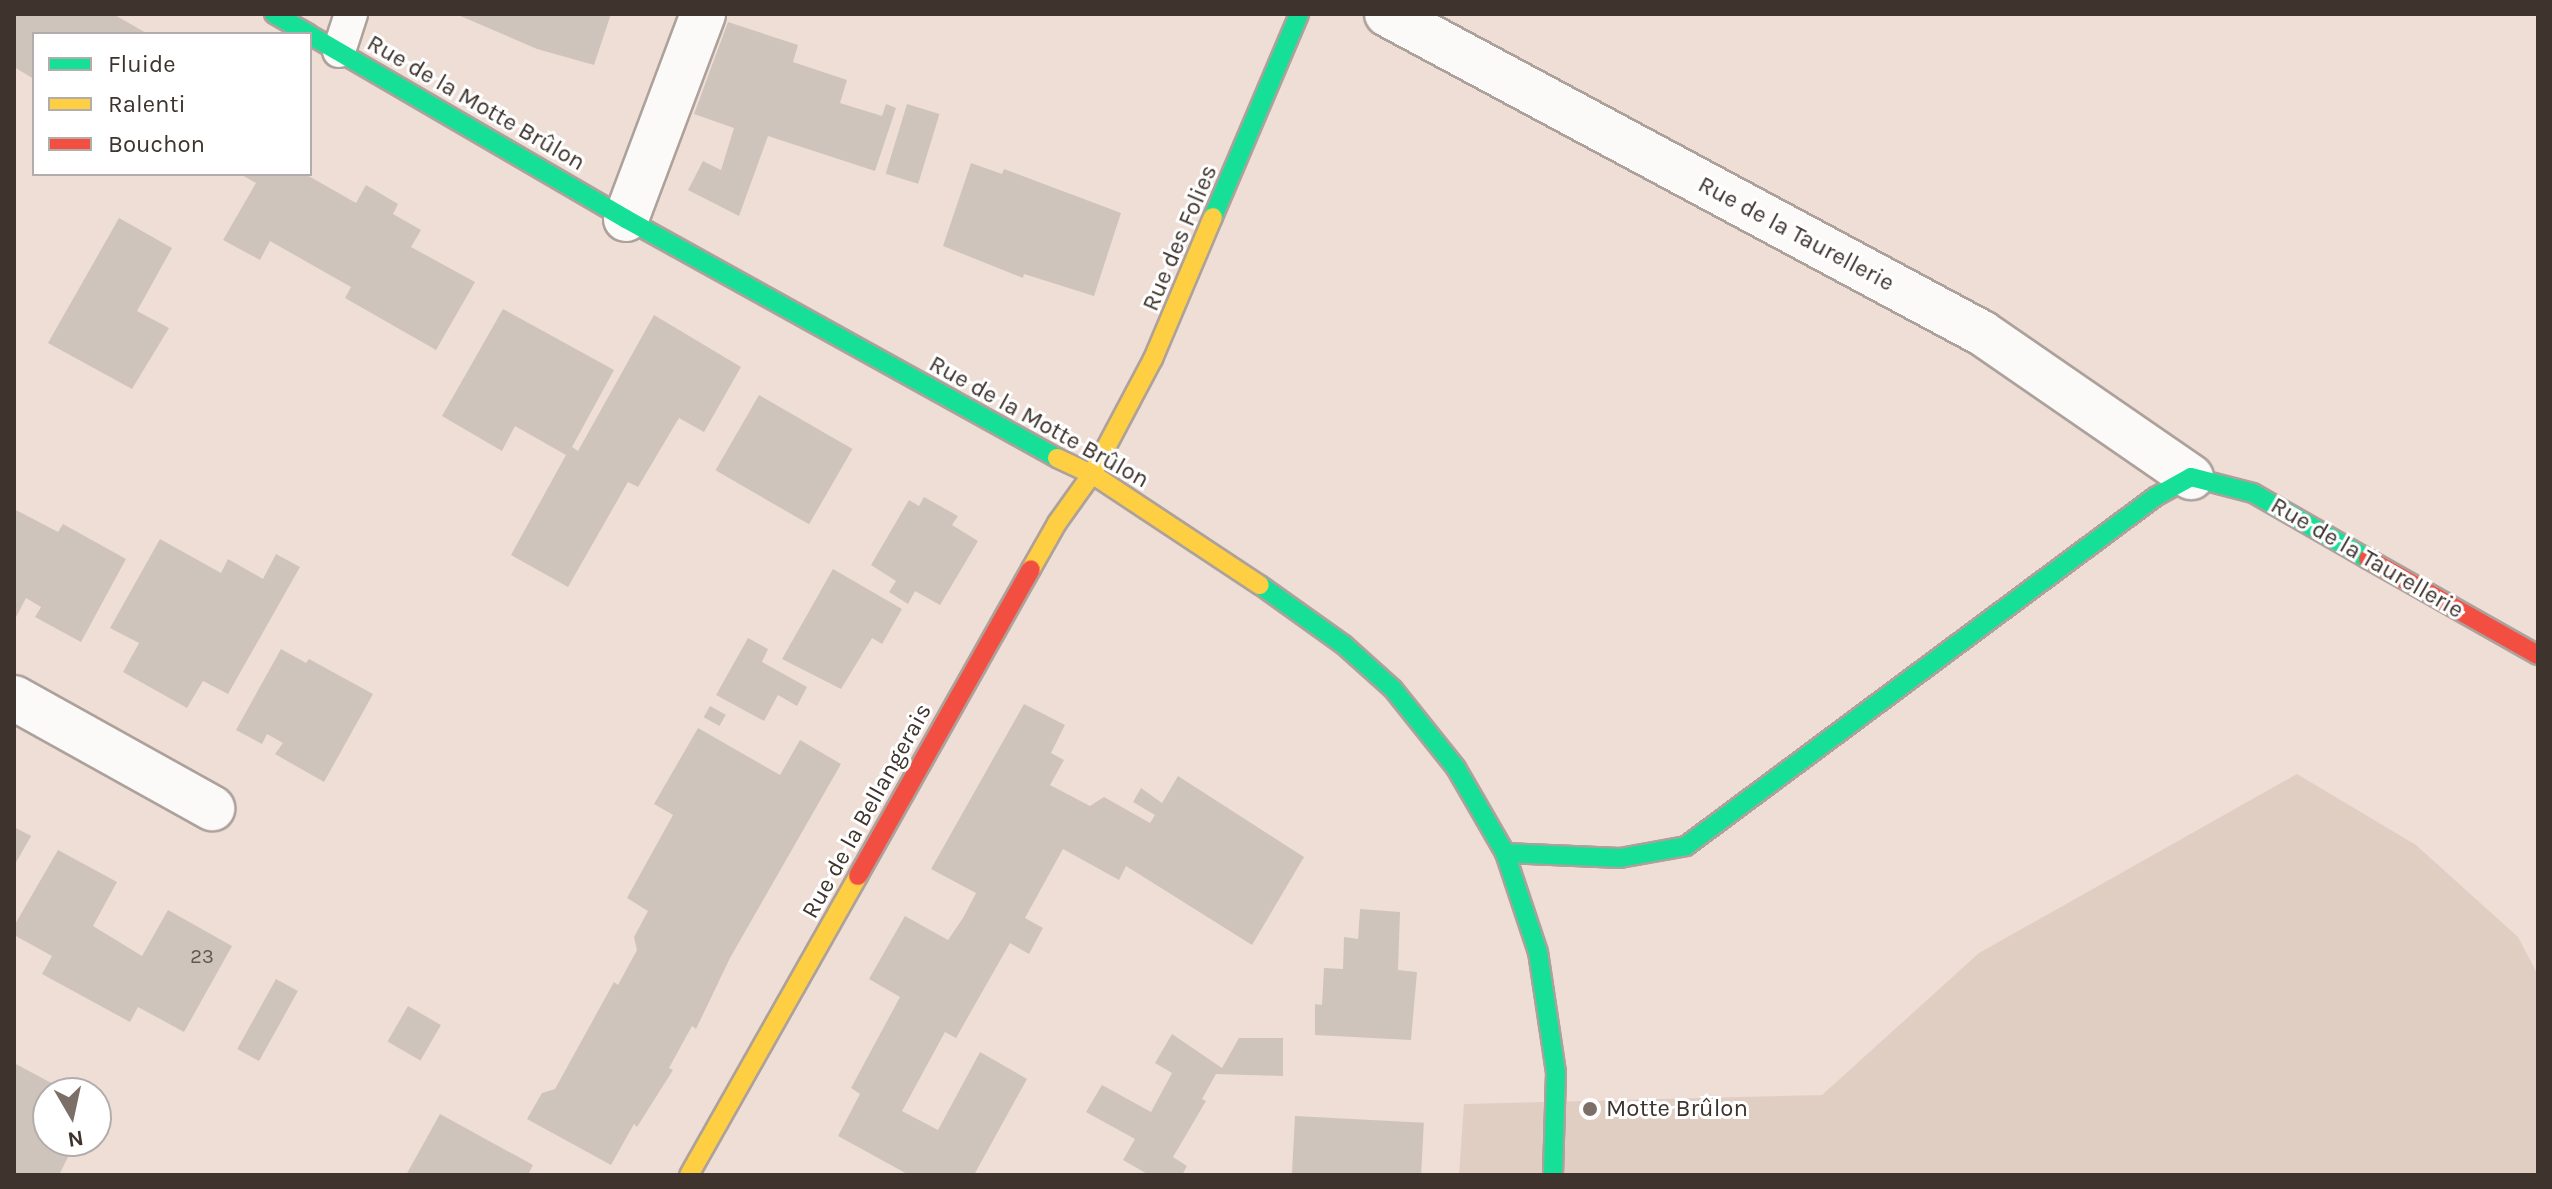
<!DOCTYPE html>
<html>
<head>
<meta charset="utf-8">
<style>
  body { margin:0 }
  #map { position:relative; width:2552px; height:1189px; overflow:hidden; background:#eeded6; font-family:Karla,sans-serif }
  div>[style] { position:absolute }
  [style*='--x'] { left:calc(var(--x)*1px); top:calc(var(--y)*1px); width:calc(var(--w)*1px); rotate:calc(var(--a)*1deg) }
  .commercial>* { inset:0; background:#e1cec3 }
  .building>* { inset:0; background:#cfc4bc; transform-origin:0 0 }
  .roads { filter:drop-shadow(2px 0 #ada19b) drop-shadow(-2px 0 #ada19b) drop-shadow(0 2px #ada19b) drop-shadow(0 -2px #ada19b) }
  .lane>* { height:32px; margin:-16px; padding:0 16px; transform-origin:16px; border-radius:16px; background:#fcfaf9 }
  .street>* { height:44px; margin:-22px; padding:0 22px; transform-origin:22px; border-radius:22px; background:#fcfaf9 }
  .fast>* { height:18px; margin:-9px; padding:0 9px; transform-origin:9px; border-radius:9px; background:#16e098 }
  .slow>* { height:18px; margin:-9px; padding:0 9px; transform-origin:9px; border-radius:9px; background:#ffcf43 }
  .jam>* { height:18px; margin:-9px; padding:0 9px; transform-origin:9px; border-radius:9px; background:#f24e42 }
  .dots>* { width:22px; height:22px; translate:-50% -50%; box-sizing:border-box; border:4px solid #fff; border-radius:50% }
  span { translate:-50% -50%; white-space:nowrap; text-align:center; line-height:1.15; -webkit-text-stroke:6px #fff; paint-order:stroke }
  .number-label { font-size:20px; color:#625751 }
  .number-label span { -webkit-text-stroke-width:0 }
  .street-label { font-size:24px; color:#3e332d }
  .poi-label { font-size:24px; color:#3e332d }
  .left { translate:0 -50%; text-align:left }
  .frame { position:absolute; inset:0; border:16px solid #3e332d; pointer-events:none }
  .legend { position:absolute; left:32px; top:32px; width:280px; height:144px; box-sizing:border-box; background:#fff; border:2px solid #b2adab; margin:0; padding:10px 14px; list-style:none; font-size:24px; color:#3e332d }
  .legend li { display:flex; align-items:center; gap:16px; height:40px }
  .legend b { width:40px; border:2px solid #b2adab }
  .north { position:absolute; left:32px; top:1077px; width:80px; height:80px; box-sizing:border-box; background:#fff; border:2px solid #b2adab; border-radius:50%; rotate:171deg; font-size:22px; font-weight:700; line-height:32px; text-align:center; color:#3e332d }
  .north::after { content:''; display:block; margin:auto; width:28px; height:36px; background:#7c6f68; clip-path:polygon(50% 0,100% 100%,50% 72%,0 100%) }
</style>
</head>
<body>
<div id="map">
  <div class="commercial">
    <div style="clip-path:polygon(2297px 774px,2416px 845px,2518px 937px,2538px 975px,2538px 1175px,1459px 1175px,1464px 1104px,1822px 1095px,1979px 953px)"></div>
  </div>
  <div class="building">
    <div style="clip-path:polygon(14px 14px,113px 14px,148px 34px,34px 34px,34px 79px,14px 67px)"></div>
    <div style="clip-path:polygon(456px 14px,611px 14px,594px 65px,537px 49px)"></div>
    <div style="clip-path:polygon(728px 22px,798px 45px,793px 62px,847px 80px,840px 103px,882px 116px,886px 104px,896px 108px,875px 171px,768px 136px,739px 216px,688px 190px,703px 161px,721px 170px,734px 128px,694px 114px)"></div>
    <div style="left:907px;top:104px;width:34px;height:73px;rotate:17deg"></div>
    <div style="clip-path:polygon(971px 163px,1002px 174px,1004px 169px,1121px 213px,1094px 296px,1024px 274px,1023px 278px,943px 246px)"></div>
    <div style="clip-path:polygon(240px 174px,305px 174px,356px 203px,366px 185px,398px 204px,393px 214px,421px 230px,411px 247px,475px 282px,436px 350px,345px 298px,351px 287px,270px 241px,260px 260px,223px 240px,256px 183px)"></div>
    <div style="clip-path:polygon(119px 218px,172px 248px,137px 311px,169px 328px,132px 389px,48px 343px)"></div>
    <div style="clip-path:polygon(503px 309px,614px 370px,572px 447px,578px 451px,654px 315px,741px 367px,704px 432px,679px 418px,638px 487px,628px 482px,568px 587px,511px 555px,566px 455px,515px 426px,502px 451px,442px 416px)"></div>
    <div style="left:759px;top:395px;width:108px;height:87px;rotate:30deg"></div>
    <div style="clip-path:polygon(924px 497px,958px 516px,952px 525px,978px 541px,940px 605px,915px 591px,908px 604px,889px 592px,896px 581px,871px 565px,909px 500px,919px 506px)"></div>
    <div style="clip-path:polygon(14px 509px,58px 532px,63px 524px,126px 559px,81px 642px,35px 617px,41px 607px,26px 598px,14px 621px)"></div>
    <div style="clip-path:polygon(160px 539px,221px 573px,228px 559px,263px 579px,276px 554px,300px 567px,228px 694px,203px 681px,187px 708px,123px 672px,139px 643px,110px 628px)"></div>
    <div style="clip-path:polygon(833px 569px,902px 609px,882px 644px,872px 638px,841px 689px,782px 659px)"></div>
    <div style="clip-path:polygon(748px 638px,768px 649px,762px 662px,807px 687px,797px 706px,778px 695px,764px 721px,716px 695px)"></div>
    <div style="clip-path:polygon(281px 649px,306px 663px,309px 659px,373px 694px,324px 782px,275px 754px,283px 743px,267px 734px,262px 744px,236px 730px)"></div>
    <div style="clip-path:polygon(1024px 704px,1065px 725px,1051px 753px,1064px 760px,1050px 785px,1090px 806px,1104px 797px,1150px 823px,1155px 815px,1133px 802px,1141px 788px,1162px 803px,1178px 776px,1304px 857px,1252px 945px,1126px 866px,1119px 880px,1063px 849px,1025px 918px,1043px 928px,1029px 954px,1010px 943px,956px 1038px,945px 1032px,902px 1111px,938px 1130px,980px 1052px,1027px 1079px,974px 1175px,909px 1175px,838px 1136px,860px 1094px,851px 1088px,900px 997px,869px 979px,905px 916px,948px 940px,963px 918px,976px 893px,931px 869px)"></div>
    <div style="left:710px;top:706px;width:18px;height:13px;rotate:29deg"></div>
    <div style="clip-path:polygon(698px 728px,780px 775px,800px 740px,841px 764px,730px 958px,696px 1029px,692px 1026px,669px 1068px,673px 1070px,637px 1127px,634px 1124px,611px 1165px,527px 1119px,542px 1093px,555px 1089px,614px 982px,618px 985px,637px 950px,634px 937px,648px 911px,627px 898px,673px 815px,654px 804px)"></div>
    <div style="clip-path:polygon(14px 827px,31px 836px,14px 866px)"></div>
    <div style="clip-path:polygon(58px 850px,117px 882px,93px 926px,142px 956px,168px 910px,232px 946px,184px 1032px,138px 1007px,130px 1022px,42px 974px,52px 956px,14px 935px,14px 926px)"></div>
    <div style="clip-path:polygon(1360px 909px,1400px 912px,1398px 970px,1417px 972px,1411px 1040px,1315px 1035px,1315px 1004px,1322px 1005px,1324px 968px,1343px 969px,1344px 937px,1358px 939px)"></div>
    <div style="left:276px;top:979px;width:25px;height:80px;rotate:29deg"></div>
    <div style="left:408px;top:1006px;width:38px;height:41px;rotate:30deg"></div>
    <div style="clip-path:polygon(1172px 1034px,1222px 1068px,1239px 1038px,1283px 1038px,1283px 1076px,1216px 1074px,1202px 1099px,1206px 1101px,1173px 1157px,1187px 1166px,1182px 1175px,1149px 1175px,1123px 1160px,1135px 1139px,1086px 1112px,1102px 1085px,1151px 1112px,1172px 1073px,1155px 1063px)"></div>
    <div style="clip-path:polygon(14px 1063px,70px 1093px,48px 1093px,47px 1142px,69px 1155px,59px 1175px,14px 1175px)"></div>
    <div style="clip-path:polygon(440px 1114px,533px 1165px,528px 1175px,406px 1175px)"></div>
    <div style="left:1295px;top:1116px;width:129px;height:59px;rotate:3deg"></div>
  </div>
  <div class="roads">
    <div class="lane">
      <div style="--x:339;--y:51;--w:39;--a:-72"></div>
    </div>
    <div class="street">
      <div style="--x:1387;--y:14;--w:675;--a:28.2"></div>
      <div style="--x:1982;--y:333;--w:254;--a:34.6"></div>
      <div style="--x:626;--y:219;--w:219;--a:-69.4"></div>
      <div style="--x:14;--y:698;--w:227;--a:29.1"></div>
    </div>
    <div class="fast">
      <div style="--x:274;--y:14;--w:40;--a:29.7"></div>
      <div style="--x:310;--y:35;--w:366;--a:30.2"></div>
      <div style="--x:626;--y:219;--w:493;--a:29"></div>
      <div style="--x:1213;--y:217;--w:220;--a:-67"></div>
      <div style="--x:1260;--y:585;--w:103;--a:35.5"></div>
      <div style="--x:1344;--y:645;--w:66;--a:41.9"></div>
      <div style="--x:1393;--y:689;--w:101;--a:51.4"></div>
      <div style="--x:1456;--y:768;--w:98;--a:60"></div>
      <div style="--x:1505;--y:853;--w:104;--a:71.6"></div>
      <div style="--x:1538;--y:952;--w:122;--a:81.5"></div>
      <div style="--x:1556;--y:1073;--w:102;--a:91.7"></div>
      <div style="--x:1505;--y:853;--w:115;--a:2.5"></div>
      <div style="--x:1620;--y:858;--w:67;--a:-10.3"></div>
      <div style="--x:1686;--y:846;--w:585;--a:-36.65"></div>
      <div style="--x:2155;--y:497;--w:41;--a:-29.1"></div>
      <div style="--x:2191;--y:477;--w:64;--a:14.5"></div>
      <div style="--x:2253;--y:493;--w:133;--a:29.9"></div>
    </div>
    <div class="slow">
      <div style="--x:1057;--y:458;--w:38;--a:25"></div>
      <div style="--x:1092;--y:474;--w:201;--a:33.5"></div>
      <div style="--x:1031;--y:569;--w:53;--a:-60.5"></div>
      <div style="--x:1057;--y:523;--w:60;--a:-54.5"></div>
      <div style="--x:1092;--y:474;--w:130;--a:-62.1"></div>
      <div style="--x:1153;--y:359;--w:154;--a:-67.1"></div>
      <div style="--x:689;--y:1175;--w:343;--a:-60.5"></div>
    </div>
    <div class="jam">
      <div style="--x:2368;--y:559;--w:195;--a:29.5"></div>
      <div style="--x:858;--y:876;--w:352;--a:-60.6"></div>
    </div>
  </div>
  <div class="dots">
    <div style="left:1590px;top:1109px;background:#7c6f68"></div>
  </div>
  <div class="number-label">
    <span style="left:202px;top:956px">23</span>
  </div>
  <div class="street-label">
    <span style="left:476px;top:103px;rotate:30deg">Rue de la Motte Brûlon</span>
    <span style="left:1796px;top:234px;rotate:28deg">Rue de la Taurellerie</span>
    <span style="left:1180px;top:238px;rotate:-67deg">Rue des Folies</span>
    <span style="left:1039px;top:422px;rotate:29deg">Rue de la Motte Brûlon</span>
    <span style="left:2367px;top:558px;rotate:30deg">Rue de la Taurellerie</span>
    <span style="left:867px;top:811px;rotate:-61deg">Rue de la Bellangerais</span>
  </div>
  <div class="poi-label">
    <span class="left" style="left:1606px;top:1109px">Motte Brûlon</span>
  </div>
  <div class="frame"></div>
  <ul class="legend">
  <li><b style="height:10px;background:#16e098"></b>Fluide</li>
  <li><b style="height:10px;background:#ffcf43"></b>Ralenti</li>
  <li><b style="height:10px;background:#f24e42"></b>Bouchon</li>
  </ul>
  <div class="north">N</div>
</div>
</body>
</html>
